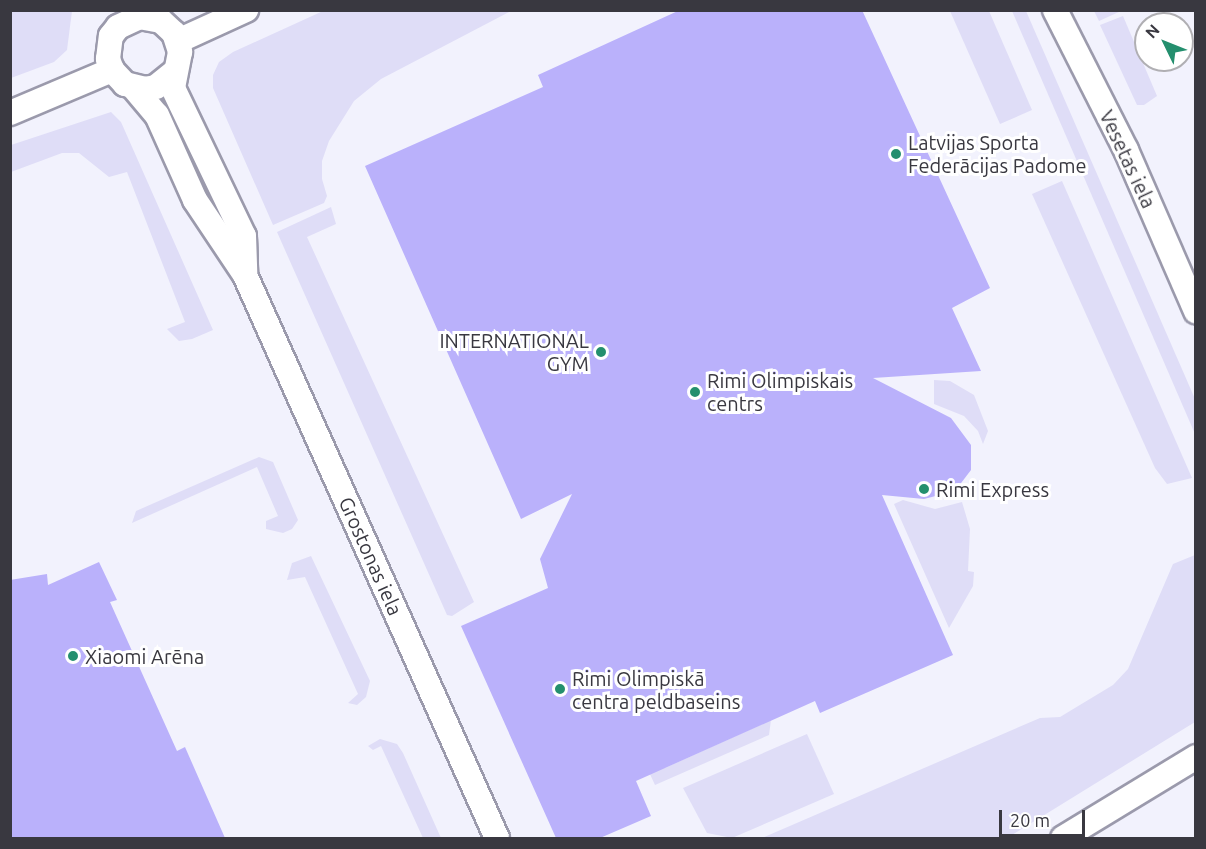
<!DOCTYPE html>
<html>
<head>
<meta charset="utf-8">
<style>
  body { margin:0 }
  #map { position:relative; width:1206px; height:849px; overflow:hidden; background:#f2f2fd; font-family:Ubuntu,sans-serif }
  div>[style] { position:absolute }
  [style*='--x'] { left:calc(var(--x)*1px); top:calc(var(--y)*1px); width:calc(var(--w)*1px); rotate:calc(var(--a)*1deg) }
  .green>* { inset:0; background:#dfddf7 }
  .building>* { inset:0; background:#bab1fb }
  .roads { filter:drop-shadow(2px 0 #9b9aac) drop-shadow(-2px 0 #9b9aac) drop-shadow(0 2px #9b9aac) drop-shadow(0 -2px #9b9aac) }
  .minor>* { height:24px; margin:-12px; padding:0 12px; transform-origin:12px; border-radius:12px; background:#fff }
  .dots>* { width:16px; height:16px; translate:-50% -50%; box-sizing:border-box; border:3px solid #fff; border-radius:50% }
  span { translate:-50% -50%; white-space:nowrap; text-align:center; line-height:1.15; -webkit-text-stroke:6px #fff; paint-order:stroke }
  .poi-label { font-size:20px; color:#393840 }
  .left { translate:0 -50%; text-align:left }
  .right { translate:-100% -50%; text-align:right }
  .street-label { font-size:20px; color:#393840 }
  .frame { position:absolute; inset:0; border:12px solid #393840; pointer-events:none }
  .north { position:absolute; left:1134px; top:12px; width:60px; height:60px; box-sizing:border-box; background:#fff; border:2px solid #b0afb3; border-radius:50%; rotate:313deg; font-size:16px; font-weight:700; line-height:24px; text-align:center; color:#393840 }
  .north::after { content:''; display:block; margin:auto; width:21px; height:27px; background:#248f6e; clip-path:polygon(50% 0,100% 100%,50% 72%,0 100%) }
  .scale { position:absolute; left:999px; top:810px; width:86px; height:27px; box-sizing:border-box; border:3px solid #393840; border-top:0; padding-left:8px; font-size:18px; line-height:21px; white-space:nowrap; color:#393840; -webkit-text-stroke:4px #fff; paint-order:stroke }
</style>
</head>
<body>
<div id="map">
  <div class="green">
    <div style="clip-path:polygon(11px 10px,72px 11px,67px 50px,54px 62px,11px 78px)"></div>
    <div style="clip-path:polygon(323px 11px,511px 11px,381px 79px,354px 101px,329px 141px,322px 161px,322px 179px,327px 196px,324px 203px,273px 225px,213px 88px,213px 75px,219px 62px,233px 52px)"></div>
    <div style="clip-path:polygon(950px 11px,989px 11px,1032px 110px,1000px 124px)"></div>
    <div style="clip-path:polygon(1012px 11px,1026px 11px,1195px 399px,1195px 434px)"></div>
    <div style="clip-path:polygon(1121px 11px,1099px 21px,1094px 11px,1121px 10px)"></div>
    <div style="clip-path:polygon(1123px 16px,1157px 96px,1144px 105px,1137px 105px,1100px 25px)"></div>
    <div style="clip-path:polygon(111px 112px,121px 122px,213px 330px,192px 339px,179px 341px,167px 329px,185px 322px,127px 172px,109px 177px,79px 153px,62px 153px,11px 172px,11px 145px)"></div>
    <div style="clip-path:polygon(1062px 181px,1192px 478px,1167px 484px,1155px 468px,1032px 194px)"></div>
    <div style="clip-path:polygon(331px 207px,336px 224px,307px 237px,474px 602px,452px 616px,447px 615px,277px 232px)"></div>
    <div style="clip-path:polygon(934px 380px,950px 381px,974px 395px,988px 431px,983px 444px,978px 431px,964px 416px,934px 404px)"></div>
    <div style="clip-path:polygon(259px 457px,273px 462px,298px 520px,292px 529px,283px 533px,266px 529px,266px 521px,278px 516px,257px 467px,132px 523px,136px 511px)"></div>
    <div style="clip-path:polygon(903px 500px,935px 509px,962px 502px,970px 529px,968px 571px,974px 572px,973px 586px,949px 628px,894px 504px)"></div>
    <div style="clip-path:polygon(1195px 555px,1195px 722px,1007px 838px,762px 838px,1040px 718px,1060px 717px,1113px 685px,1128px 669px,1173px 564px)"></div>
    <div style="clip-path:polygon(311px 556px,370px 681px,366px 697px,357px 705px,348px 703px,358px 694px,305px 577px,287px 580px,292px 563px)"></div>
    <div style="clip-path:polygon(771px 720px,769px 735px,655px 785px,643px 759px,665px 768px)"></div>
    <div style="clip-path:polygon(807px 734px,834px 794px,732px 838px,707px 833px,683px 788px)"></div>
    <div style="clip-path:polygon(380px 739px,397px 744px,403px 753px,441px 838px,423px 838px,381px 746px,373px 750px,368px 746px)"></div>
  </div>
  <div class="building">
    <div style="clip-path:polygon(680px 10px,862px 10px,990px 288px,952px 308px,981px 371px,873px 378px,951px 418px,971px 445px,971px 470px,955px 491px,924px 499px,882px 495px,953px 655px,820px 713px,815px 701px,636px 781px,651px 816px,600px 838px,556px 838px,461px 626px,548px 588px,540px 559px,572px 494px,521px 519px,365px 166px,543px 87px,538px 75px)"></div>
    <div style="clip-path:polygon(99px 562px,117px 600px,110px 602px,177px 751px,185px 747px,225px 838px,10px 838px,10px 580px,47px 574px,48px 585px)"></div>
  </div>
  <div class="roads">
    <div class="minor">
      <div style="--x:1055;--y:10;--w:157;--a:63.1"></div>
      <div style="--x:1126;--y:150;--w:176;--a:66.5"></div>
      <div style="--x:178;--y:41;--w:75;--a:-24.5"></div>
      <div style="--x:173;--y:73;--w:22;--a:141"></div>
      <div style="--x:156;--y:87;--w:11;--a:170"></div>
      <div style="--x:145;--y:89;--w:21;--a:-166"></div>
      <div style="--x:125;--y:84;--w:19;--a:-133"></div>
      <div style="--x:112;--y:70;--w:12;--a:-110"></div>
      <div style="--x:108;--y:59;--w:23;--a:-83"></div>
      <div style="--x:111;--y:36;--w:11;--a:-52"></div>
      <div style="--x:118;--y:27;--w:23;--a:-25"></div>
      <div style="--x:139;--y:17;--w:22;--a:10"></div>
      <div style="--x:161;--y:21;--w:18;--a:43"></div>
      <div style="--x:174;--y:33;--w:20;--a:72"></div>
      <div style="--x:180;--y:52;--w:37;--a:101"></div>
      <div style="--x:173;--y:88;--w:164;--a:64.4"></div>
      <div style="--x:244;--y:236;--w:38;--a:88"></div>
      <div style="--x:134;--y:88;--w:35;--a:50"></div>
      <div style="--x:157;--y:115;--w:93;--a:65.9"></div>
      <div style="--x:195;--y:200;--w:90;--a:56.3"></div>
      <div style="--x:245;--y:275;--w:617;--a:65.89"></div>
      <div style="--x:10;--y:113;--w:111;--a:-22.9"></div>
      <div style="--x:1063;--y:838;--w:156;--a:-31.3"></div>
    </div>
  </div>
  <div class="dots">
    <div style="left:896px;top:154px;background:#248f6e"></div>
    <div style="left:601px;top:352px;background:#248f6e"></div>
    <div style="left:695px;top:392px;background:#248f6e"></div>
    <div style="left:924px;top:489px;background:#248f6e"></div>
    <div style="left:73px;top:656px;background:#248f6e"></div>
    <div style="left:560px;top:689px;background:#248f6e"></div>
  </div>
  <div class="poi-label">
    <span class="left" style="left:908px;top:154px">Latvijas Sporta<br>Federācijas Padome</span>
    <span class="right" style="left:589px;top:352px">INTERNATIONAL<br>GYM</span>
    <span class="left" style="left:707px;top:392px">Rimi Olimpiskais<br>centrs</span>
    <span class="left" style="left:936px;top:489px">Rimi Express</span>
    <span class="left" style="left:85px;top:656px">Xiaomi Arēna</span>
    <span class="left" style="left:572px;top:690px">Rimi Olimpiskā<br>centra peldbaseins</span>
  </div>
  <div class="street-label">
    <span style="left:1128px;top:159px;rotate:65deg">Vesetas iela</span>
    <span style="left:371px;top:556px;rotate:66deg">Grostonas iela</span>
  </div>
  <div class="frame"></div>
  <div class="north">N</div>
  <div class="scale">20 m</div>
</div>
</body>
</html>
